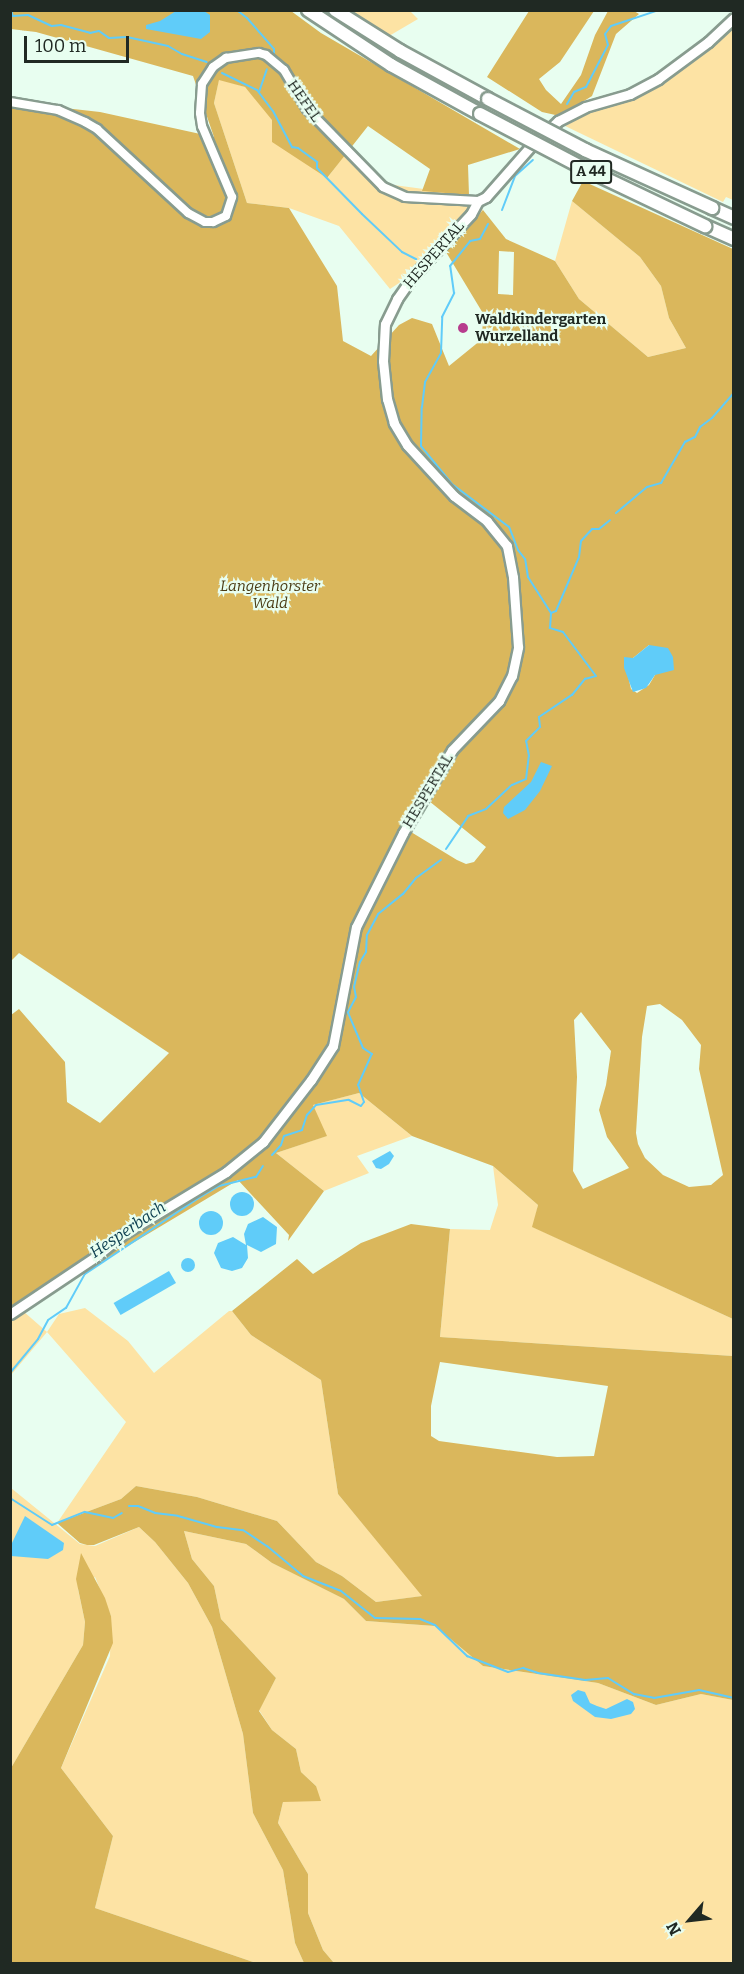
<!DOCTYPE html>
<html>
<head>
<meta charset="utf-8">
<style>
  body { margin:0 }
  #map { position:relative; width:744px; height:1974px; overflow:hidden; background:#e8fef0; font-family:Bitter,serif }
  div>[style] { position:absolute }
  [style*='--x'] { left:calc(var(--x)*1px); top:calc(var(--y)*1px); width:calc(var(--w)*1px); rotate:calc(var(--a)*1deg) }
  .green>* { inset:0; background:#fde3a4 }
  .forest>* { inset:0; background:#dab75c }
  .water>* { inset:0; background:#60ccf9; transform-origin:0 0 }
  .round { border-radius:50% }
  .stream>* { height:2px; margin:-1px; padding:0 1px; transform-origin:1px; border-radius:1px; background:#60ccf9 }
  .roads { filter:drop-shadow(2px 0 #889c8f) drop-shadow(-2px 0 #889c8f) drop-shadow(0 2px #889c8f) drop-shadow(0 -2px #889c8f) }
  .minor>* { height:8px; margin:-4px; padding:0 4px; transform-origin:4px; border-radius:4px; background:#fff }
  .major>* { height:9px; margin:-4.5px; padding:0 4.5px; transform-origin:4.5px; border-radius:4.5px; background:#fff }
  .highway>* { height:12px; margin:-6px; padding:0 6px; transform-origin:6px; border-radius:6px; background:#fff }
  .bridges { filter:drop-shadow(2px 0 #889c8f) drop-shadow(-2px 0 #889c8f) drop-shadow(0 2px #889c8f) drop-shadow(0 -2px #889c8f) }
  .highway-bridge>* { height:12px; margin:-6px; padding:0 6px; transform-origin:6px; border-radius:6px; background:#fff }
  .dots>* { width:16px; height:16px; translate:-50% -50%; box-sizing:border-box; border:3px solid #e8fef0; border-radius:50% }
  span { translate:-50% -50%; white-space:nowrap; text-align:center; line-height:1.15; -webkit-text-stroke:4.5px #e8fef0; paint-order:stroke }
  .shield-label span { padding:2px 4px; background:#e8fef0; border:2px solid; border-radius:4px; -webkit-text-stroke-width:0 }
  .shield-label { font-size:14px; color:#202923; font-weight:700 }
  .street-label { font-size:15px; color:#202923 }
  .poi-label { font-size:15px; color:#202923; font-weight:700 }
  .left { translate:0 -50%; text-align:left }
  .park-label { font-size:15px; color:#4a3b14; font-style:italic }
  .water-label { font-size:16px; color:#0a3c4e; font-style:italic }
  .frame { position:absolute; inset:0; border:12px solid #202923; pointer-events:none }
  .north { position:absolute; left:660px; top:1890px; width:60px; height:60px; -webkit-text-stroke:4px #e8fef0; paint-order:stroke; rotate:242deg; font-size:16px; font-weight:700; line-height:24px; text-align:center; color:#202923 }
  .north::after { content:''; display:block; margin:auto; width:21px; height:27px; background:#202923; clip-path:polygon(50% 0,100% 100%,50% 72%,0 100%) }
  .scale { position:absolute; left:24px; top:36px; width:105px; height:27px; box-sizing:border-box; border:3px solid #202923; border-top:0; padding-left:8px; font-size:18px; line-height:21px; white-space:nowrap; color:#202923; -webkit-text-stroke:4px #e8fef0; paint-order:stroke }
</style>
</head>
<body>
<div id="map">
  <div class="green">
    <div style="clip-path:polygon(352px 11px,410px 11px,418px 19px,389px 36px)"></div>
    <div style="clip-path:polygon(733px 18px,733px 200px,726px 197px,723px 202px,561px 124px,567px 116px,630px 94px)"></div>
    <div style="clip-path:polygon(219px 79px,245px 87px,328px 177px,349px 149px,386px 184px,469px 195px,483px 210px,446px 252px,390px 289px,339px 226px,289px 208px,247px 203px,214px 103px)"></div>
    <div style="clip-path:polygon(572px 201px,640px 257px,661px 286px,669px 318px,686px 348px,648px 357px,579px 299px,555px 261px)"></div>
    <div style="clip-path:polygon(359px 1093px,412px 1136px,357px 1156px,369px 1173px,324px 1191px,276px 1153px,326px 1136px,312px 1105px)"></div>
    <div style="clip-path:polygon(493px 1166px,538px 1205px,533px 1227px,733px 1319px,733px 1356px,440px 1337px,450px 1229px,490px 1230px,498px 1205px)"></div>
    <div style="clip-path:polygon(85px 1308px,128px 1341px,154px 1373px,229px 1311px,232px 1311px,251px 1335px,321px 1380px,338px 1494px,423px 1596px,376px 1602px,342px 1576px,316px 1562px,277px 1521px,197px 1497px,136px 1486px,121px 1499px,57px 1523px,126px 1422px,47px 1332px,11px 1375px,11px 1318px,23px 1311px,47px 1332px,59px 1314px)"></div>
    <div style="clip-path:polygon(11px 1488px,80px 1544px,95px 1546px,139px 1527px,155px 1542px,188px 1583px,212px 1627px,243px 1734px,253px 1813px,283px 1870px,295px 1943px,304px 1963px,256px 1963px,95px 1908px,113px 1836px,61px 1768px,110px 1656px,111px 1616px,95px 1577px,78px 1589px,85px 1622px,83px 1645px,11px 1768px)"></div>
    <div style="clip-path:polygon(184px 1531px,246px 1544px,272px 1563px,344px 1599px,366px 1621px,435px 1626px,483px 1666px,598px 1683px,656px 1705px,701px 1694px,733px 1700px,733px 1963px,334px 1963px,323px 1950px,308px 1913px,308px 1874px,278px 1823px,283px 1802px,316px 1786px,301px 1772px,296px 1749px,272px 1730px,259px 1710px,276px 1678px,221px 1619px,214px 1586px,192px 1559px)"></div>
  </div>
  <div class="forest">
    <div style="clip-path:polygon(evenodd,11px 11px,291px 11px,321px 33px,520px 149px,468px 165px,469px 195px,422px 191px,430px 169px,368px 126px,327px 178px,272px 142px,272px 120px,245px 87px,219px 80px,214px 103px,247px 203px,289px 208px,337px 286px,343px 341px,371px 356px,399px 325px,412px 318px,432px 324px,449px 366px,481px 340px,484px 315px,446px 252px,483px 210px,506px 239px,555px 261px,579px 299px,648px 357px,686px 348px,669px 318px,661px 286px,640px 257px,572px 201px,583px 181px,733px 249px,733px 1319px,532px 1227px,538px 1205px,493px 1166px,412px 1136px,359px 1093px,313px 1105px,327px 1136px,276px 1153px,324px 1191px,288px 1241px,289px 1235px,238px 1180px,11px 1316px,11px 1015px,19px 1009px,65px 1062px,67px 1102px,100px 1123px,169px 1053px,19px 953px,11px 961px,11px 102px,100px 112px,214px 137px,193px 76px,36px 32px,11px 29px,11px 11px,499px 251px,514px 252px,513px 295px,498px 294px,499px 251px,11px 11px,649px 645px,655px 675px,649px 685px,637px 693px,631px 689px,624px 658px,633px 658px,649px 645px,11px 11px,429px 801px,486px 847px,474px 862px,466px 864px,457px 860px,411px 832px,429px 801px,11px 11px,660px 1004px,682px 1020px,701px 1045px,699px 1069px,723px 1175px,711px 1185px,689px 1187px,663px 1175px,645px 1158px,638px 1144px,636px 1133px,642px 1037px,647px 1006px,660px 1004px,11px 11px,581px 1012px,611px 1051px,606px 1085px,599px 1110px,607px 1137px,629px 1168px,583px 1189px,573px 1171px,577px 1077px,574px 1020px,581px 1012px)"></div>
    <div style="clip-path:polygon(529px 11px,594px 11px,560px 62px,539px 79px,546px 90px,561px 104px,581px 75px,595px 35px,608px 11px,634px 11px,639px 14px,616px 34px,592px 96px,560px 116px,542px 112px,487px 77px)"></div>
    <div style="clip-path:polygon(evenodd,411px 1224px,450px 1229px,440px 1337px,733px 1356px,733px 1700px,701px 1694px,656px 1705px,598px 1683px,483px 1666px,435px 1626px,366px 1621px,344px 1599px,272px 1563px,246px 1544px,184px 1531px,192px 1559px,214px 1586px,221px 1619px,276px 1678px,259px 1711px,272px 1730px,296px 1749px,301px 1772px,316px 1786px,321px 1801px,283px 1802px,278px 1823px,308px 1874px,308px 1913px,323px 1950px,334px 1963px,304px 1963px,295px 1943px,283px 1870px,253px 1813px,243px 1734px,212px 1627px,188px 1583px,155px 1542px,139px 1527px,94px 1545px,87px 1545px,80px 1543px,57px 1523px,121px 1499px,136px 1486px,197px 1497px,277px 1521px,316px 1562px,342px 1576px,376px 1602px,422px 1596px,338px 1494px,321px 1380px,251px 1335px,232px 1311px,297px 1259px,313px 1274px,361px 1243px,411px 1224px,440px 1362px,608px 1386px,594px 1456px,557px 1457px,439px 1441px,431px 1436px,431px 1406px,440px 1362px)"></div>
    <div style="clip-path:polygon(81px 1553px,105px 1598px,111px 1616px,113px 1643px,61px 1768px,113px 1836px,95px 1908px,256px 1963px,11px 1963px,11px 1768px,83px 1645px,85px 1622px,76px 1579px)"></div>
  </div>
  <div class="water">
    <div style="clip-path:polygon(176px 11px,204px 11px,210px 15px,210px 32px,201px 39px,146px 29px,146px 25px,160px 21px)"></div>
    <div style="clip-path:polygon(649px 645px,668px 648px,673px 657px,674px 670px,655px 675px,646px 688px,633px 692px,624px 668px,624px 657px,633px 658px)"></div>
    <div style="clip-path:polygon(541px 762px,552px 766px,540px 791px,525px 810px,508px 819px,503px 813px,504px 807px,531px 782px)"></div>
    <div style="clip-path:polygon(390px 1151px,394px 1156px,389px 1164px,381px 1169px,376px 1168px,372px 1161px)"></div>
    <div class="round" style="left:230px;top:1192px;width:24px;height:24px"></div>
    <div class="round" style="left:199px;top:1211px;width:24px;height:24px"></div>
    <div style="clip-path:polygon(263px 1217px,277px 1227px,276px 1244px,261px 1252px,247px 1245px,248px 1258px,242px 1268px,232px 1271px,221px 1268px,214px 1253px,218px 1243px,233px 1237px,246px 1245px,244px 1234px,248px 1224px)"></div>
    <div class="round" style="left:181px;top:1258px;width:14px;height:14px"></div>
    <div style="left:169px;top:1271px;width:14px;height:64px;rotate:60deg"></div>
    <div style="clip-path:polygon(25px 1516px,64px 1543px,63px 1550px,48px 1559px,11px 1556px,11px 1545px)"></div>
    <div style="clip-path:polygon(578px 1690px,585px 1692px,590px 1703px,597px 1706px,606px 1709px,627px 1699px,633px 1702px,635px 1709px,631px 1714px,611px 1719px,595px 1717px,573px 1701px,571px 1695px)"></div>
  </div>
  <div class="stream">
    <div style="--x:11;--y:10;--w:6;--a:72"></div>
    <div style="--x:13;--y:16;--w:15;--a:-4"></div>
    <div style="--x:28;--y:15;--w:26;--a:25"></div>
    <div style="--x:52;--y:26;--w:9;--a:-6"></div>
    <div style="--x:61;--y:25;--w:30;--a:15"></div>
    <div style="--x:90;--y:33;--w:9;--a:-13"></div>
    <div style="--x:99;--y:31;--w:12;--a:35"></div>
    <div style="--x:109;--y:38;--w:18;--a:-3"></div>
    <div style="--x:127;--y:37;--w:42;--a:12.4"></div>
    <div style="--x:168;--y:46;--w:16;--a:30"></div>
    <div style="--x:182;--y:54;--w:26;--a:18"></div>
    <div style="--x:238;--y:11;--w:11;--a:38"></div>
    <div style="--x:247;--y:18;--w:41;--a:48.9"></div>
    <div style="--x:274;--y:49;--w:4;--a:90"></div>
    <div style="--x:222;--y:73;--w:39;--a:26"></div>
    <div style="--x:257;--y:90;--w:26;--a:53"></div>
    <div style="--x:273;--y:111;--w:41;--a:62.2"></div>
    <div style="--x:292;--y:147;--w:6;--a:9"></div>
    <div style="--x:298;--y:148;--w:24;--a:36"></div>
    <div style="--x:317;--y:162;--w:6;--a:90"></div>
    <div style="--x:317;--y:168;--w:64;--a:45.6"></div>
    <div style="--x:362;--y:214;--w:55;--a:43.5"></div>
    <div style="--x:402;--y:252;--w:16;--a:27"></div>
    <div style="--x:259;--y:92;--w:24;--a:-71"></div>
    <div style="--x:567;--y:104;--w:14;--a:-60"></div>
    <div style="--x:574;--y:92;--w:13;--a:-23"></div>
    <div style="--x:586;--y:87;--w:47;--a:-62.4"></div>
    <div style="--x:608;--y:45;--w:11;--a:-105"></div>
    <div style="--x:605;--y:34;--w:10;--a:-53"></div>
    <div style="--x:611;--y:26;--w:51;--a:-18.4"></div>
    <div style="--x:502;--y:210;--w:36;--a:-69"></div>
    <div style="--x:515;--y:176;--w:24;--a:-42"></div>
    <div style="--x:616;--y:513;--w:40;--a:-40"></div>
    <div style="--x:647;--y:487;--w:15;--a:-16"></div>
    <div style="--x:661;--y:483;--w:48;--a:-59.7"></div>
    <div style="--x:685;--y:442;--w:11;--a:-27"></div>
    <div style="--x:695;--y:437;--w:11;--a:-63"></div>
    <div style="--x:700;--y:427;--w:15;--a:-37"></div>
    <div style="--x:712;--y:418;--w:33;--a:-49"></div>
    <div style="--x:551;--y:613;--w:5;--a:-22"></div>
    <div style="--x:556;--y:611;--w:59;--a:-66.9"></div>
    <div style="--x:579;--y:557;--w:16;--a:-83"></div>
    <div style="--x:581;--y:541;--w:16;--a:-47"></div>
    <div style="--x:592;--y:529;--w:7;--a:0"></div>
    <div style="--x:599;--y:529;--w:14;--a:-39"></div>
    <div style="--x:446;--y:849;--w:40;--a:-56"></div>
    <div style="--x:468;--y:816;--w:19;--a:-21"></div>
    <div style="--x:486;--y:809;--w:35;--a:-43"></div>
    <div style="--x:512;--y:785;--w:15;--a:-23"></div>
    <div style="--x:526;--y:779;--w:23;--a:-83"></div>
    <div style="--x:529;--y:756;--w:15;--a:-101"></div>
    <div style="--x:526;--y:741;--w:20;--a:-45"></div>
    <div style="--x:540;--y:727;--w:10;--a:-96"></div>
    <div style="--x:539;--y:717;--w:40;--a:-34"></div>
    <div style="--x:572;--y:695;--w:21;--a:-51"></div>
    <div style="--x:585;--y:679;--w:11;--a:-15"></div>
    <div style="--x:596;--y:676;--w:55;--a:-126.9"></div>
    <div style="--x:563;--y:632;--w:14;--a:-163"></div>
    <div style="--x:550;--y:628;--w:15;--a:-86"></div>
    <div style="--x:551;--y:613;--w:43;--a:-122.6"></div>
    <div style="--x:528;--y:577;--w:18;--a:-99"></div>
    <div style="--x:525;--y:559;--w:11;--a:-128"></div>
    <div style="--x:518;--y:550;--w:25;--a:-111"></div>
    <div style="--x:509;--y:527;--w:71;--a:-143"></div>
    <div style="--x:452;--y:484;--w:49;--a:-129.2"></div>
    <div style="--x:421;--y:446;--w:39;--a:-89"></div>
    <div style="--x:422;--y:407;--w:25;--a:-83"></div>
    <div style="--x:425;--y:382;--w:33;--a:-61"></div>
    <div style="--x:441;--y:353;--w:36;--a:-88"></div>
    <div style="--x:442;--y:317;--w:27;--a:-63"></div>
    <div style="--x:454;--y:293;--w:27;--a:-98"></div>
    <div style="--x:450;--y:266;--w:32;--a:-51"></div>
    <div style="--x:470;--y:241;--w:10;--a:-11"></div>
    <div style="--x:480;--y:239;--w:17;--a:-62"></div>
    <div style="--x:272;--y:1155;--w:13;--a:-48"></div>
    <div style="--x:281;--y:1145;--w:9;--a:-72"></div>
    <div style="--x:284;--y:1136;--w:19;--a:-18"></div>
    <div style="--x:302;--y:1130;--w:16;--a:-72"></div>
    <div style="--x:307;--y:1115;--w:13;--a:-48"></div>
    <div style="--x:316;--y:1105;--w:33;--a:-9"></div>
    <div style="--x:349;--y:1100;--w:13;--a:27"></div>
    <div style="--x:361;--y:1106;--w:5;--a:-53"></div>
    <div style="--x:364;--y:1102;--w:18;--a:-109"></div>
    <div style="--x:358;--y:1085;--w:34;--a:-66"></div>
    <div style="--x:372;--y:1054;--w:11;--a:-146"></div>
    <div style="--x:363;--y:1048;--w:39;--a:-113"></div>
    <div style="--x:348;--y:1012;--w:17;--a:-62"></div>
    <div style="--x:356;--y:997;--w:10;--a:-101"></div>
    <div style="--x:354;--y:987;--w:26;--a:-77"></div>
    <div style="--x:360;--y:962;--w:12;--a:-59"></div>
    <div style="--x:366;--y:952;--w:17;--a:-87"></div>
    <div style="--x:367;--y:935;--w:24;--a:-62"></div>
    <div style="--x:378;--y:914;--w:32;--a:-39"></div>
    <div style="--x:403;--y:894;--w:21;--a:-51"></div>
    <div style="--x:416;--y:878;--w:31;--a:-36"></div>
    <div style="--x:10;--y:1373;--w:44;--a:-50.5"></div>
    <div style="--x:38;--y:1339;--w:21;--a:-62"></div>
    <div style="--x:48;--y:1320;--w:22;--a:-34"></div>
    <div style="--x:66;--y:1308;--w:39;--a:-61"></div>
    <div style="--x:85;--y:1274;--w:135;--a:-33.8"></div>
    <div style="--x:197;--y:1199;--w:26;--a:-31"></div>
    <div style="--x:219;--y:1186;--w:38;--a:-14"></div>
    <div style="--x:256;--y:1177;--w:13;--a:-58"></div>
    <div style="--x:10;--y:1498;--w:50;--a:32.7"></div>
    <div style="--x:52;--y:1525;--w:35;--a:-22"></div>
    <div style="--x:85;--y:1512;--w:29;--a:12"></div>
    <div style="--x:113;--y:1518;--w:10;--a:-29"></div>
    <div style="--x:129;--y:1506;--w:9;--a:0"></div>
    <div style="--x:138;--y:1506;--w:18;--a:22"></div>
    <div style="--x:155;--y:1513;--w:23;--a:7"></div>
    <div style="--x:178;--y:1516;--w:41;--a:15.8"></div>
    <div style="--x:217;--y:1527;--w:26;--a:7"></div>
    <div style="--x:243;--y:1530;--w:29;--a:34"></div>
    <div style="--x:267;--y:1546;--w:47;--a:39.8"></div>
    <div style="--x:303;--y:1576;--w:41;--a:21.5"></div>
    <div style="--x:341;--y:1591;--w:43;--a:38.5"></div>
    <div style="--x:375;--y:1618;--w:45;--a:1.3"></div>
    <div style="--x:420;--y:1619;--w:16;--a:22"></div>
    <div style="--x:435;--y:1625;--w:45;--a:44.1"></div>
    <div style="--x:467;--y:1656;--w:44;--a:21.3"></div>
    <div style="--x:508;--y:1672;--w:16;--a:-15"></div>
    <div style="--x:523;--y:1668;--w:16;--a:18"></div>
    <div style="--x:538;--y:1673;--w:48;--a:8.5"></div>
    <div style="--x:585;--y:1680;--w:23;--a:-5"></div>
    <div style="--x:608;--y:1678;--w:31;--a:32"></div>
    <div style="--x:634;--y:1694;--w:20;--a:11"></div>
    <div style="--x:654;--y:1698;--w:46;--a:-10.1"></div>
    <div style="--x:699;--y:1690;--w:36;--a:13"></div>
  </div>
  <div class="roads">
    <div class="minor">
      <div style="--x:10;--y:102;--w:49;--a:9.5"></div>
      <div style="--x:58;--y:110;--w:30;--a:24"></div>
      <div style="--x:85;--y:122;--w:14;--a:30"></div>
      <div style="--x:97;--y:129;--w:124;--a:42.7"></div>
      <div style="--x:188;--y:213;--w:19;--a:28"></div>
      <div style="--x:205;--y:222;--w:8;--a:0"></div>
      <div style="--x:213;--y:222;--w:14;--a:-25"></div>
      <div style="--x:226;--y:216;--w:20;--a:-72"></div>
      <div style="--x:232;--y:197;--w:77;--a:-112.9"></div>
      <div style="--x:202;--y:126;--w:13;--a:-99"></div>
      <div style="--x:200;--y:113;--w:29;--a:-86"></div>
      <div style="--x:202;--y:84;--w:20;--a:-57"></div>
      <div style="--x:213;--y:67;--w:16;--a:-35"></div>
      <div style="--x:226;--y:58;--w:33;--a:-9"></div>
      <div style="--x:259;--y:53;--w:7;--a:16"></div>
      <div style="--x:266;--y:55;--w:23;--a:40"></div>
      <div style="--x:284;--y:70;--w:45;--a:59.5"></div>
      <div style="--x:307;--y:109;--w:109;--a:45.7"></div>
      <div style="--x:383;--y:187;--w:24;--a:24"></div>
      <div style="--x:405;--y:197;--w:73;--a:3.1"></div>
    </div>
    <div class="major">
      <div style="--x:10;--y:1314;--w:102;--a:-33.8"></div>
      <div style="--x:95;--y:1257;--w:35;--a:-39"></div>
      <div style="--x:122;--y:1235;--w:122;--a:-31.2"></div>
      <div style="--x:226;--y:1172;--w:48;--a:-39"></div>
      <div style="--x:263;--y:1142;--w:78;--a:-52.3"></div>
      <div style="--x:311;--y:1080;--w:40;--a:-57.1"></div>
      <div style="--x:333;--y:1046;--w:121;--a:-79.1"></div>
      <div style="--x:356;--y:927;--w:105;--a:-63.4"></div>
      <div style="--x:403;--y:833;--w:96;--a:-59.4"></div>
      <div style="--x:452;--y:750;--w:68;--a:-46.2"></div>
      <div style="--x:499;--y:701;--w:28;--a:-63"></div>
      <div style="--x:512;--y:676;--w:30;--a:-78"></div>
      <div style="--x:518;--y:647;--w:70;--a:-94.1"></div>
      <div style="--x:513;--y:577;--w:32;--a:-101"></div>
      <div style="--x:507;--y:546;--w:32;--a:-129"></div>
      <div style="--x:487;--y:521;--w:41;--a:-142.9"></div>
      <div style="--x:454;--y:496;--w:69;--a:-132.7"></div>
      <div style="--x:407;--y:445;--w:26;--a:-121"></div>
      <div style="--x:394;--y:423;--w:25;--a:-106"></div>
      <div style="--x:387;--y:399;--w:38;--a:-96"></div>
      <div style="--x:383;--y:361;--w:37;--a:-87"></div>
      <div style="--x:385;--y:324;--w:28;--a:-64"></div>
      <div style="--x:397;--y:299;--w:29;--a:-55"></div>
      <div style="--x:414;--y:275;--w:83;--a:-46.9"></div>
      <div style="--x:471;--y:214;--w:15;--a:-62"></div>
      <div style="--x:478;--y:201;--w:9;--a:-27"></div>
      <div style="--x:486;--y:197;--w:65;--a:-48.7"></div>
      <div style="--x:529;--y:148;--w:40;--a:-43"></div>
      <div style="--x:558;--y:121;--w:30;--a:-27"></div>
      <div style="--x:585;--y:107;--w:47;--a:-16.1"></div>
      <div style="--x:630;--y:94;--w:32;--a:-28"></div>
      <div style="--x:658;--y:79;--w:62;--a:-36.5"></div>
      <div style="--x:708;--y:42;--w:35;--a:-43"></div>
    </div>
    <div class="highway">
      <div style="--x:308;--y:10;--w:100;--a:33.5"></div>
      <div style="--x:391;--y:65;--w:102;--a:28.8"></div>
      <div style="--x:335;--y:10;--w:77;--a:32.2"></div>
      <div style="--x:400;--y:51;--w:100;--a:28.6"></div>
      <div style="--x:712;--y:208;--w:24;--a:24"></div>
      <div style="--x:705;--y:226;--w:32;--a:24"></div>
    </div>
  </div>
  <div class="bridges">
    <div class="highway-bridge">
      <div style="--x:488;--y:99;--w:110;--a:27.7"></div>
      <div style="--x:585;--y:150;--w:140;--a:24.5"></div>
      <div style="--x:480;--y:114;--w:112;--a:27.7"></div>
      <div style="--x:579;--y:166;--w:140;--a:25.5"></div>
    </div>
  </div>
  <div class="dots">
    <div style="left:463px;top:328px;background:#b73c8d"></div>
  </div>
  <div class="shield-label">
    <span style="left:591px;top:172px">A 44</span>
  </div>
  <div class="street-label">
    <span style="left:304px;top:101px;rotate:55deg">HEFEL</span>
    <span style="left:434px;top:255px;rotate:-49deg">HESPERTAL</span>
    <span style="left:428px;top:791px;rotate:-59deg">HESPERTAL</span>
  </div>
  <div class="poi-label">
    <span class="left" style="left:475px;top:328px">Waldkindergarten<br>Wurzelland</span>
  </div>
  <div class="park-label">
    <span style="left:270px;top:595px">Langenhorster<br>Wald</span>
  </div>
  <div class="water-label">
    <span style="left:128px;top:1230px;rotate:-34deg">Hesperbach</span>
  </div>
  <div class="frame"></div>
  <div class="north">N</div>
  <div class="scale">100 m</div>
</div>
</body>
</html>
